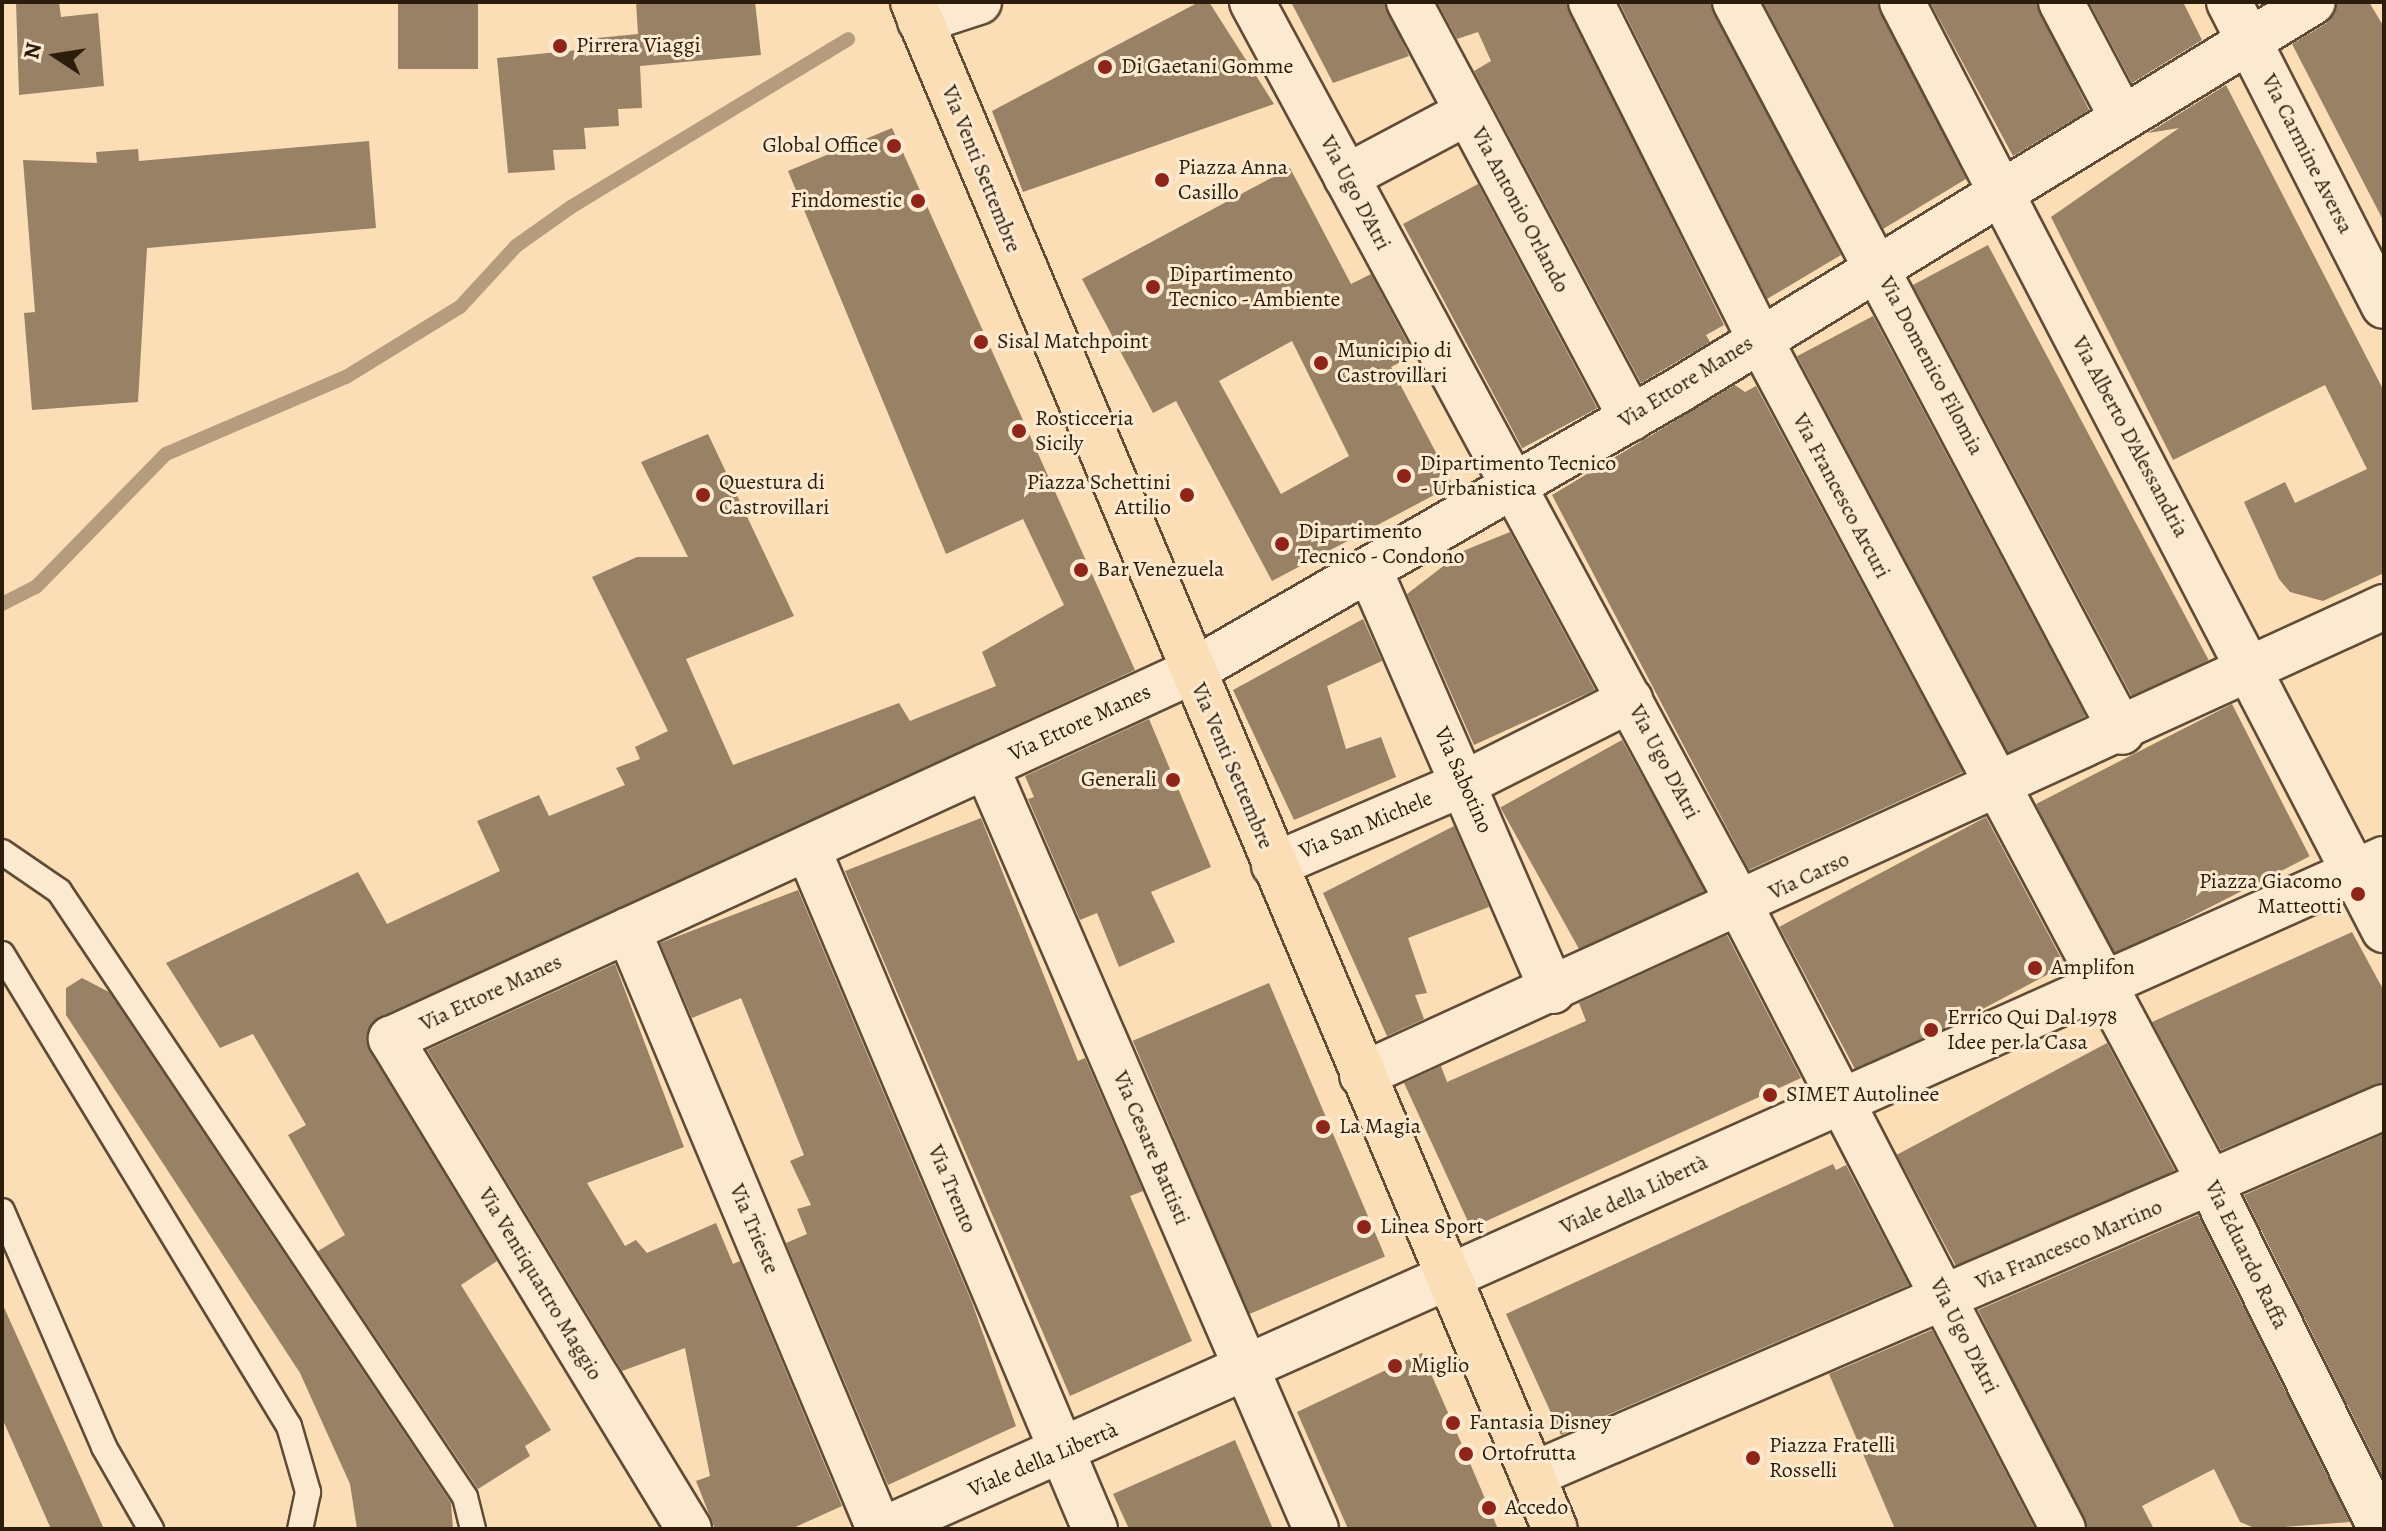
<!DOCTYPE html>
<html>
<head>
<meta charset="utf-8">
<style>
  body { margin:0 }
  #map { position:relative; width:2386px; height:1531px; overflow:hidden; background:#fbdeb6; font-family:Alegreya,serif }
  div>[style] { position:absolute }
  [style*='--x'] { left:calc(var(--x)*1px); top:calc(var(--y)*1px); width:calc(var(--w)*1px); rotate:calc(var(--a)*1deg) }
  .stream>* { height:14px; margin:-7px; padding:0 7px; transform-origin:7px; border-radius:7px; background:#b59c7c }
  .building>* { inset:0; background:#988164; transform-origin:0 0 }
  .roads { filter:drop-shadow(2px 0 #604c36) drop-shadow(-2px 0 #604c36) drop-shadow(0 2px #604c36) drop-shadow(0 -2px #604c36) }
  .lane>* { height:24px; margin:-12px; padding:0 12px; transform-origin:12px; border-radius:12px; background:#fcead0 }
  .street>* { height:44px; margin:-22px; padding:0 22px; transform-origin:22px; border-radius:22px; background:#fcead0 }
  .primary>* { height:44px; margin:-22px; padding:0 22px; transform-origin:22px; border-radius:22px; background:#fbdeb6 }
  .dots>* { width:22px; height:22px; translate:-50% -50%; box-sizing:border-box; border:4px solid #fcead0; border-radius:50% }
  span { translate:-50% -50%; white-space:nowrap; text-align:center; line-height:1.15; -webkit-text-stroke:6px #fcead0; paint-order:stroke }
  .poi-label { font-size:22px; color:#2c1c0c }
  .left { translate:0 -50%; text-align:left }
  .right { translate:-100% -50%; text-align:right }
  .street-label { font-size:22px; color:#2c1c0c }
  .frame { position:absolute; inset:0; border:4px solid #2c1c0c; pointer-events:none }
  .north { position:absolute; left:16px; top:16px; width:80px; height:80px; -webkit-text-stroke:6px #fcead0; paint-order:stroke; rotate:282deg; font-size:22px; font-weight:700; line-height:32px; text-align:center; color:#2c1c0c }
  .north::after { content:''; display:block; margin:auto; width:28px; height:36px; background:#2c1c0c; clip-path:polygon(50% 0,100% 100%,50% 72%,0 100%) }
</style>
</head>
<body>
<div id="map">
  <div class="stream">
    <div style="--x:2;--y:604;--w:38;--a:-27"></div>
    <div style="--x:36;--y:587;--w:186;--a:-45.7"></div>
    <div style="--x:166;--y:454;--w:196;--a:-23.2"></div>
    <div style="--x:346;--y:377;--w:134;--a:-31.6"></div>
    <div style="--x:460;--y:307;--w:83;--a:-47.4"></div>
    <div style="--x:516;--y:246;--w:67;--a:-35.3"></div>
    <div style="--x:571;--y:207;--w:324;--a:-31.2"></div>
  </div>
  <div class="building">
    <div style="clip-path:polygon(16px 2px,59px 2px,61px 17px,98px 13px,104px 86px,19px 95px)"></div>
    <div style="left:398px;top:2px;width:80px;height:67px"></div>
    <div style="clip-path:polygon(636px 2px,755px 2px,761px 55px,640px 66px,642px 108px,618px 109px,619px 126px,584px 128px,586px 149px,553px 150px,555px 170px,508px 173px,497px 58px,598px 48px,597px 38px,638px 34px)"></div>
    <div style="clip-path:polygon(1199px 2px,1209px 2px,1274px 104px,1023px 192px,992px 111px)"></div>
    <div style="clip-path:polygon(1291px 2px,1384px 2px,1409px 56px,1333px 83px)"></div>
    <div style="clip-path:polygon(1437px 2px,1566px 2px,1724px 325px,1706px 335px,1710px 342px,1641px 383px,1474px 71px,1491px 61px,1478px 32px,1457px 39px)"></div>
    <div style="clip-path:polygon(1619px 2px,1710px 2px,1841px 255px,1767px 299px)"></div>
    <div style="clip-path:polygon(1763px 2px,1877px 2px,1966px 179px,1883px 229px)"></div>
    <div style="clip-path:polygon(1930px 2px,2036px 2px,2089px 110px,2013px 156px)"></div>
    <div style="clip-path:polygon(2089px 2px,2183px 2px,2202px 40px,2132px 83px)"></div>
    <div style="clip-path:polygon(2338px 2px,2369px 2px,2384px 27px,2384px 222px,2292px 44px,2327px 23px)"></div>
    <div style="clip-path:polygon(2226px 85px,2384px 391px,2384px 573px,2323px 601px,2290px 592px,2279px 579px,2244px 502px,2285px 482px,2295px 503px,2367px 469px,2325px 385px,2173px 460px,2051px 217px,2179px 128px,2148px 133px)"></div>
    <div style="clip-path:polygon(892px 128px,1135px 670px,371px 1025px,370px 1052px,497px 1261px,461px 1285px,551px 1430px,525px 1446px,530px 1456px,478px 1489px,318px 1251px,345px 1235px,288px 1135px,306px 1125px,253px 1034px,220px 1048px,166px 963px,358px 872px,387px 924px,500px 871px,477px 821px,539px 795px,549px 816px,625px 785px,616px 768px,640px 759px,635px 747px,668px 731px,592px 577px,637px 557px,688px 557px,641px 462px,708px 434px,794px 616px,686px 659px,733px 765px,899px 703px,910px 721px,996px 686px,982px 652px,1064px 605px,1023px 519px,946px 554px,788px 171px)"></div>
    <div style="clip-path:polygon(369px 141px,376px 228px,147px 248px,138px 402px,32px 410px,24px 313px,35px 312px,23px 160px,97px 163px,96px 152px,138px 149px,139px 161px)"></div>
    <div style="clip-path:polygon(evenodd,1290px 168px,1351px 284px,1371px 274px,1414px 355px,1391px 367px,1453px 485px,1272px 581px,1176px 401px,1153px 413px,1082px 279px,1290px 168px,1292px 341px,1349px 456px,1281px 494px,1219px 381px,1292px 341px)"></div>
    <div style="left:1478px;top:184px;width:254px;height:85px;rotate:62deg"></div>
    <div style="left:1988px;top:245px;width:470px;height:85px;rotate:62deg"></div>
    <div style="left:1873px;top:316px;width:453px;height:86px;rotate:62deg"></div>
    <div style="clip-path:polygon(1735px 385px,1745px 392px,1756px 386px,1963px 772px,1749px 870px,1552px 495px)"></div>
    <div style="clip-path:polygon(1510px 532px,1595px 690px,1474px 745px,1407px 594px,1463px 551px)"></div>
    <div style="clip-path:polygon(1363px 619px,1382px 661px,1327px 686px,1346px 749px,1381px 737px,1396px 777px,1294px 820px,1233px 690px)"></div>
    <div style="left:2232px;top:704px;width:171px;height:220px;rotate:63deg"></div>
    <div style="clip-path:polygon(1149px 719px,1211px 867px,1151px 892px,1175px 942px,1119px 967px,1097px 913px,1080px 920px,1028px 799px,1034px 797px,1025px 776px)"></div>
    <div style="left:1622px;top:740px;width:172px;height:139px;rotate:61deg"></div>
    <div style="left:1986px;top:817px;width:168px;height:234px;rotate:62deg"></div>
    <div style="clip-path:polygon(981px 818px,1078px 1061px,1085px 1058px,1143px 1191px,1130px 1196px,1192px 1341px,1070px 1396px,845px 871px)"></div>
    <div style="clip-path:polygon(1454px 826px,1489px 907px,1408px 938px,1427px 993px,1415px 995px,1424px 1019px,1387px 1036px,1323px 893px)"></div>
    <div style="clip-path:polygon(798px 890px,971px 1300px,1016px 1426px,888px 1485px,786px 1243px,807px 1234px,797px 1209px,811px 1205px,790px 1161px,804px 1155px,741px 998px,692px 1018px,660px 943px)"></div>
    <div style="clip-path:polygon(2352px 932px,2384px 991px,2384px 1082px,2221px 1150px,2152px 1022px)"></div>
    <div style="clip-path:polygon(1727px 935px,1801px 1078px,1471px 1228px,1404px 1083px,1441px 1066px,1447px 1082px,1586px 1021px,1579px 1003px)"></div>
    <div style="clip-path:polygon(615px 964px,684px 1147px,587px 1183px,625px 1246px,636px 1240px,647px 1253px,716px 1223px,733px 1264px,740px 1261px,842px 1506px,791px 1529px,715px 1529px,696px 1481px,710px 1476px,685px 1348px,622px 1371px,427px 1050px)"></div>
    <div style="clip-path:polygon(82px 978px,109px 992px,451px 1503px,453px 1529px,357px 1529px,350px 1484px,300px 1373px,66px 1015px,66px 988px)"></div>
    <div style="left:1269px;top:983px;width:297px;height:148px;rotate:67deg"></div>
    <div style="left:2107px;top:1043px;width:144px;height:238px;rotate:62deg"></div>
    <div style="clip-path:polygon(2384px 1134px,2384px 1479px,2244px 1195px)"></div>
    <div style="clip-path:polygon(1833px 1164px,1836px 1170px,1846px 1165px,1909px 1285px,1561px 1435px,1506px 1314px)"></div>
    <div style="clip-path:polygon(2198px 1215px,2350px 1522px,2257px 1529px,2240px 1522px,2214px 1469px,2142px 1506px,2154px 1529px,2088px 1529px,1978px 1310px)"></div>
    <div style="clip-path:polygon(2px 1303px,104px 1529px,51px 1529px,2px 1418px)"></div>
    <div style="clip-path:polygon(1932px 1330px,2035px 1529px,1895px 1529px,1829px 1374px)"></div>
    <div style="clip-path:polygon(1422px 1353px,1466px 1454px,1498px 1529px,1348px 1529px,1297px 1412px)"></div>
    <div style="clip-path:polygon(1235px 1440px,1273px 1529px,1129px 1529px,1113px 1494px)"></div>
  </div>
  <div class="roads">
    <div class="lane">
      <div style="--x:2;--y:852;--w:69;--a:34.4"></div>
      <div style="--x:59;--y:891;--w:729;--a:56.18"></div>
      <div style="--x:465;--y:1497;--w:33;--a:76"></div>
      <div style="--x:2;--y:954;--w:552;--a:58.7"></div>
      <div style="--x:289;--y:1426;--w:69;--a:73.9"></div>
      <div style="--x:308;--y:1492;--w:38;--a:102"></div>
      <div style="--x:2;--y:1211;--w:257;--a:66.6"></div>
      <div style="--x:104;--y:1447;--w:95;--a:60.2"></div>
    </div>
    <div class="street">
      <div style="--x:1252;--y:2;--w:1029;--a:61.62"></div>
      <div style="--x:1741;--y:907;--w:700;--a:62.63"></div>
      <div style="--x:1409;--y:2;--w:472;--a:61.9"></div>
      <div style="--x:1591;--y:2;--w:373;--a:63.4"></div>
      <div style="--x:1758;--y:336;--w:960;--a:61.91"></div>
      <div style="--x:2210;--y:1183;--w:386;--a:63.7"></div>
      <div style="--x:1735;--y:2;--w:826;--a:62.07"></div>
      <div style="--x:1902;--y:2;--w:1046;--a:62.55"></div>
      <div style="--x:2061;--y:2;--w:129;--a:62.2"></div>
      <div style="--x:2229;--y:2;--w:341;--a:63"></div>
      <div style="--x:920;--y:21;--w:62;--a:-17.9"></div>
      <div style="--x:1346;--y:177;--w:138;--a:-28"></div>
      <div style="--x:1370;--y:571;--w:458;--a:66.5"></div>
      <div style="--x:986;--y:766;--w:831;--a:66.61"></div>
      <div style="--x:808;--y:849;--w:738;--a:67.12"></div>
      <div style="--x:1274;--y:865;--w:208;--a:-23.2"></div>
      <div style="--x:1465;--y:783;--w:185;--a:-26.7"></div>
      <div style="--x:628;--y:930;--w:649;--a:67.26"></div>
      <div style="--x:1362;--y:1075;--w:1124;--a:-24.6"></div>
      <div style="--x:1532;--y:1475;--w:928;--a:-23.36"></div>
      <div style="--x:689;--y:1529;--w:574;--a:-121.31"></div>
      <div style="--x:391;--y:1039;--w:880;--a:-24.64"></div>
      <div style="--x:1191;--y:672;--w:564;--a:-30.02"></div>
      <div style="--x:1679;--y:390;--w:743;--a:-31.47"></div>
      <div style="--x:884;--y:1529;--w:1643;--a:-24.07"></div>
    </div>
    <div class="primary">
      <div style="--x:913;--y:2;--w:1656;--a:67.2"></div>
    </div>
  </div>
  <div class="dots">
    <div style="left:560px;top:46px;background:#8f2418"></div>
    <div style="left:1105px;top:67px;background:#8f2418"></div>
    <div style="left:894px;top:146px;background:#8f2418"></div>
    <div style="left:1162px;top:180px;background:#8f2418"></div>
    <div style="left:918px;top:201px;background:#8f2418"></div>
    <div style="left:1153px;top:287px;background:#8f2418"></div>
    <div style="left:981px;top:342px;background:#8f2418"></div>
    <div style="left:1321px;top:363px;background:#8f2418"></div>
    <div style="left:1019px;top:431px;background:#8f2418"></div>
    <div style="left:1404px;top:476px;background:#8f2418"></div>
    <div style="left:703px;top:495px;background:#8f2418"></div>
    <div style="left:1187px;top:495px;background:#8f2418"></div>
    <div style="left:1282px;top:544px;background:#8f2418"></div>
    <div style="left:1081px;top:570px;background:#8f2418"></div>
    <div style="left:1173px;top:780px;background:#8f2418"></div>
    <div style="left:2358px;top:894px;background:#8f2418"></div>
    <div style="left:2035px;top:968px;background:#8f2418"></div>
    <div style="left:1931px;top:1030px;background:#8f2418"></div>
    <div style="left:1770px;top:1095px;background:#8f2418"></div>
    <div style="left:1323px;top:1127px;background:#8f2418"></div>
    <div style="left:1364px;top:1227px;background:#8f2418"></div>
    <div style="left:1395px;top:1366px;background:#8f2418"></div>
    <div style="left:1453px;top:1423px;background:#8f2418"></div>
    <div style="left:1466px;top:1454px;background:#8f2418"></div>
    <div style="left:1753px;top:1458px;background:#8f2418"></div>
    <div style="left:1489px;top:1508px;background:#8f2418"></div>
  </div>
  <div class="poi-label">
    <span class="left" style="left:576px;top:46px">Pirrera Viaggi</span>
    <span class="left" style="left:1121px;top:67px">Di Gaetani Gomme</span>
    <span class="right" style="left:878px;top:146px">Global Office</span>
    <span class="left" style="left:1178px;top:180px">Piazza Anna<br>Casillo</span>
    <span class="right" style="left:902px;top:201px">Findomestic</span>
    <span class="left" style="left:1169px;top:287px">Dipartimento<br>Tecnico - Ambiente</span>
    <span class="left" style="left:997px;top:342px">Sisal Matchpoint</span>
    <span class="left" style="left:1337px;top:363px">Municipio di<br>Castrovillari</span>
    <span class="left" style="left:1035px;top:431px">Rosticceria<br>Sicily</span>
    <span class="left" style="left:1420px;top:476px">Dipartimento Tecnico<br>- Urbanistica</span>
    <span class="left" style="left:719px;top:495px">Questura di<br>Castrovillari</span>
    <span class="right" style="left:1171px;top:495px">Piazza Schettini<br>Attilio</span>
    <span class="left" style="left:1298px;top:544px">Dipartimento<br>Tecnico - Condono</span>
    <span class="left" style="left:1097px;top:570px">Bar Venezuela</span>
    <span class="right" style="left:1157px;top:780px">Generali</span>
    <span class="right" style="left:2342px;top:894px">Piazza Giacomo<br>Matteotti</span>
    <span class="left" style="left:2051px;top:968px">Amplifon</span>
    <span class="left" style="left:1947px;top:1030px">Errico Qui Dal 1978<br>Idee per la Casa</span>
    <span class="left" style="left:1786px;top:1095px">SIMET Autolinee</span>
    <span class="left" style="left:1339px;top:1127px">La Magia</span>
    <span class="left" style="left:1380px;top:1227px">Linea Sport</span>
    <span class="left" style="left:1411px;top:1366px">Miglio</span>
    <span class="left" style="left:1469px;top:1423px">Fantasia Disney</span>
    <span class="left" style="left:1769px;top:1458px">Piazza Fratelli<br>Rosselli</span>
    <span class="left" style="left:1482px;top:1454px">Ortofrutta</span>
    <span class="left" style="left:1505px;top:1508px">Accedo</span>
  </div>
  <div class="street-label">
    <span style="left:2307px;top:154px;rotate:63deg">Via Carmine Aversa</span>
    <span style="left:981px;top:169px;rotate:68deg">Via Venti Settembre</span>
    <span style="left:1355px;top:193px;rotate:62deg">Via Ugo D'Atri</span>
    <span style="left:1520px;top:210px;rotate:62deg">Via Antonio Orlando</span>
    <span style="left:1931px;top:366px;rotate:62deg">Via Domenico Filomia</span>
    <span style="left:1686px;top:382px;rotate:-32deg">Via Ettore Manes</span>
    <span style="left:2130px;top:437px;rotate:62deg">Via Alberto D'Alessandria</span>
    <span style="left:1841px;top:496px;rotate:62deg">Via Francesco Arcuri</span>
    <span style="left:1080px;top:723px;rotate:-25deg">Via Ettore Manes</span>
    <span style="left:1664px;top:762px;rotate:62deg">Via Ugo D'Atri</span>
    <span style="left:1232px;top:766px;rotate:67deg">Via Venti Settembre</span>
    <span style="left:1463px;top:780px;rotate:66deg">Via Sabotino</span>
    <span style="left:1366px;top:825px;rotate:-23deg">Via San Michele</span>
    <span style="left:1809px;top:876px;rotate:-25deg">Via Carso</span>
    <span style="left:491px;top:993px;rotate:-25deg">Via Ettore Manes</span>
    <span style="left:1151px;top:1148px;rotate:67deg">Via Cesare Battisti</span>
    <span style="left:952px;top:1189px;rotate:67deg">Via Trento</span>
    <span style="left:1634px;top:1195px;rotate:-25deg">Viale della Libertà</span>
    <span style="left:754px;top:1229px;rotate:67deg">Via Trieste</span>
    <span style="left:2069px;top:1245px;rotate:-23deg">Via Francesco Martino</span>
    <span style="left:2246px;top:1255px;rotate:64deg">Via Eduardo Raffa</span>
    <span style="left:540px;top:1284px;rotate:59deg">Via Ventiquattro Maggio</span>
    <span style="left:1964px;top:1336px;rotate:63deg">Via Ugo D'Atri</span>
    <span style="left:1043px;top:1460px;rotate:-23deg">Viale della Libertà</span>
  </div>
  <div class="frame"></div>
  <div class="north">N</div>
</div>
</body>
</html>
